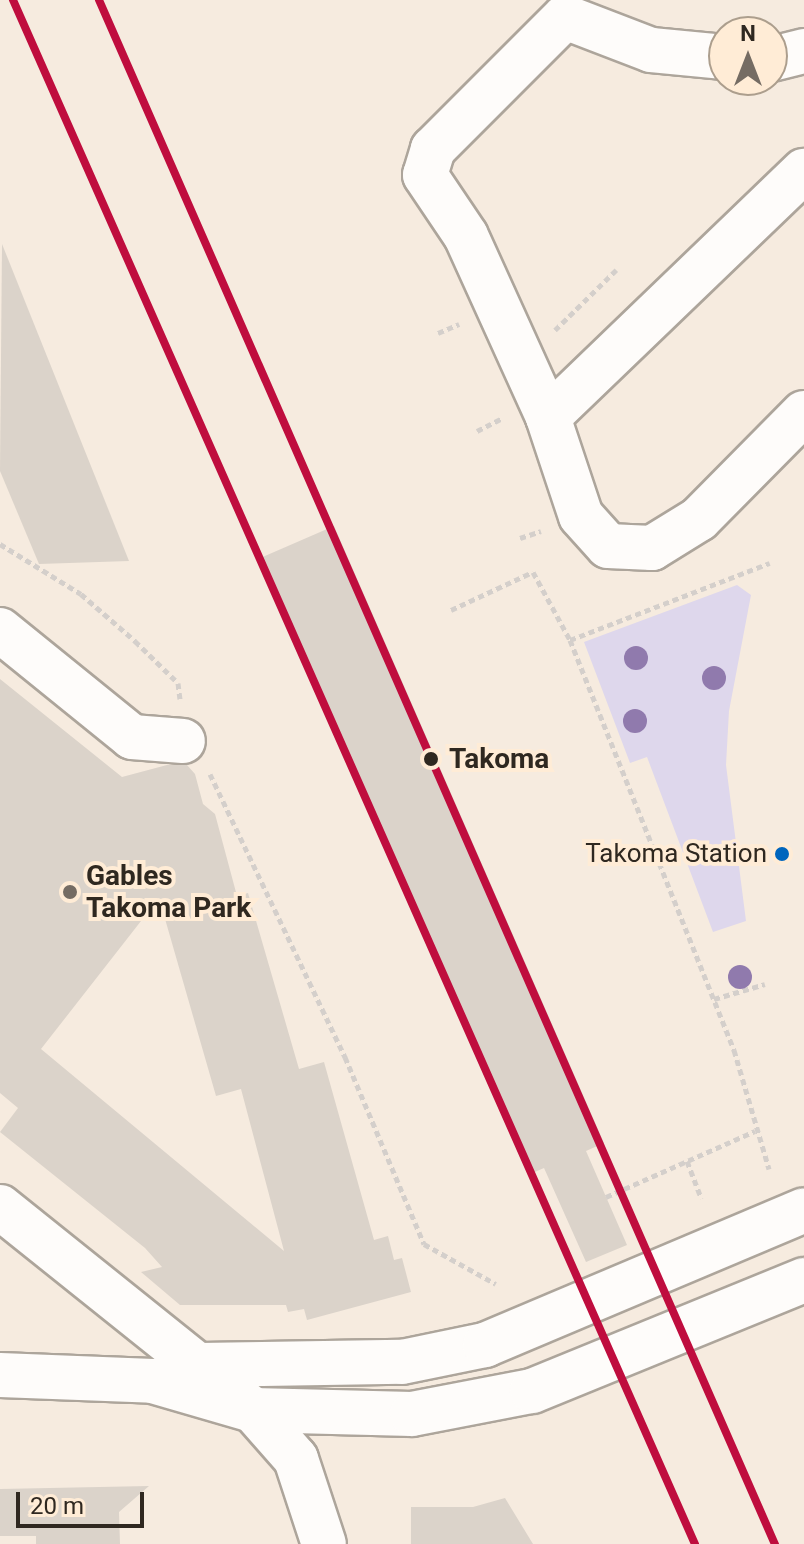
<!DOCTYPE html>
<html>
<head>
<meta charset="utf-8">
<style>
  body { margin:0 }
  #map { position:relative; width:804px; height:1544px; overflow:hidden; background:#f6ebdf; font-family:Roboto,sans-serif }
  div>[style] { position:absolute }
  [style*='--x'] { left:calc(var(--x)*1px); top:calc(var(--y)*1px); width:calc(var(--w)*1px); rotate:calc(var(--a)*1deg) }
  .green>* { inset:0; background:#ded7ec }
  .building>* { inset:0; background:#dbd3ca }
  .path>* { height:5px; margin-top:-2.5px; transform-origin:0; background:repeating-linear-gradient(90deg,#d4cfcb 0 6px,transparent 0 10px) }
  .roads { filter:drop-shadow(2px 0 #ada59b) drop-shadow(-2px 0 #ada59b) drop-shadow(0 2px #ada59b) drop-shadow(0 -2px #ada59b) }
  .minor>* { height:44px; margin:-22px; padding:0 22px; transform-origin:22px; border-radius:22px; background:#fefcfa }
  .major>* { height:44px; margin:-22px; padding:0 22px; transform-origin:22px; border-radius:22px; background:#fefcfa }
  .metro-1>* { height:8px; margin:-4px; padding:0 4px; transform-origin:4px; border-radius:4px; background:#bf0d3e }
  .trees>* { width:24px; height:24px; margin:-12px; border-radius:50%; background:#907aad }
  .dots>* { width:22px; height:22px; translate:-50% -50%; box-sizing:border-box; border:4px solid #ffecd6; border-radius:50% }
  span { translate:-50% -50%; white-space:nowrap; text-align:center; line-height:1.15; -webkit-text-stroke:8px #ffecd6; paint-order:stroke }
  .bus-label { font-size:26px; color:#2f2820 }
  .right { translate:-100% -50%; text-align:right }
  .stop-label { font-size:28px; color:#2f2820; font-weight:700 }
  .left { translate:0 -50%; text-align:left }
  .poi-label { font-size:28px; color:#2f2820; font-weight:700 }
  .north { position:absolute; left:708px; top:16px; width:80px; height:80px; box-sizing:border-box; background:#ffecd6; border:2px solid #ac9e8d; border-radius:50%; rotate:0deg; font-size:22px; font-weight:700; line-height:32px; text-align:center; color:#2f2820 }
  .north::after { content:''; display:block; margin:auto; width:28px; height:36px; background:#756c63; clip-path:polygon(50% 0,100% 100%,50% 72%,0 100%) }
  .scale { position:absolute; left:16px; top:1492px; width:128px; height:36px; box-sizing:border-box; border:4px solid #2f2820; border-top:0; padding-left:10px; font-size:24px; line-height:28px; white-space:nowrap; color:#2f2820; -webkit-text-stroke:6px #ffecd6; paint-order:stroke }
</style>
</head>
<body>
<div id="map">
  <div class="green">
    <div style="clip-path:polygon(737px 585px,751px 595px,729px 711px,726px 765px,746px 921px,713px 932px,647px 757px,630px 763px,584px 642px)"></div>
  </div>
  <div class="building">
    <div style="clip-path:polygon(2px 244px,129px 561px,39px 564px,0 471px)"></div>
    <div style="clip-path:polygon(334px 526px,604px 1143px,586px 1151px,627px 1245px,586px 1262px,544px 1168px,528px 1175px,258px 559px)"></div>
    <div style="clip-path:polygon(evenodd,0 679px,122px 777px,167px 765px,187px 765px,195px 774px,203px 804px,215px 814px,237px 896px,248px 893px,299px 1069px,324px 1062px,374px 1240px,388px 1236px,394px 1260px,402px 1258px,411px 1292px,307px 1320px,304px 1309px,288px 1312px,286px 1305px,180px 1305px,141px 1272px,162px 1267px,145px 1248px,0 1132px,18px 1108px,0 1093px,0 679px,159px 898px,216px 1096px,241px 1089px,284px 1251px,41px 1049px,159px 898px)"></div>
    <div style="clip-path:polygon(149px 1486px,119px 1512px,120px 1544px,36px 1544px,36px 1536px,0 1536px,0 1489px)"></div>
    <div style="clip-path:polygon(505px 1498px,533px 1544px,411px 1544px,411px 1507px,473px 1507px)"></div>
  </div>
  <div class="path">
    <div style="--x:555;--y:330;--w:86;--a:-44.5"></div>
    <div style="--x:438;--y:333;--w:23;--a:-23"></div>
    <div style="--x:477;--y:431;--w:27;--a:-27"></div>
    <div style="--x:520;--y:538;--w:22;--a:-18"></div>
    <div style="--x:0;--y:544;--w:95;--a:31.7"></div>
    <div style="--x:81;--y:594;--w:72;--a:41"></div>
    <div style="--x:135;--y:641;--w:60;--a:44.3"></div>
    <div style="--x:178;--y:683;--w:16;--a:83"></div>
    <div style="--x:451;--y:610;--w:90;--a:-24.9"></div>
    <div style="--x:533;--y:572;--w:77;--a:61.4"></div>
    <div style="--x:570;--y:640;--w:214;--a:-21.1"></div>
    <div style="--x:570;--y:640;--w:442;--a:68.2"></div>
    <div style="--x:734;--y:1050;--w:124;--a:73.6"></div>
    <div style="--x:210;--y:774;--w:314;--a:64.5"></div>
    <div style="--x:345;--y:1057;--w:203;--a:67.1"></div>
    <div style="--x:424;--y:1244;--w:82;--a:29.1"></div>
    <div style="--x:714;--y:999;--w:53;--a:-16.4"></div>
    <div style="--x:687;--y:1161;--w:40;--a:69"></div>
    <div style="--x:606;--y:1197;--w:163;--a:-23.9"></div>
  </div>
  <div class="roads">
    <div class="minor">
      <div style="--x:724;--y:57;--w:73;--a:-174.5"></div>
      <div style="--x:651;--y:50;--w:92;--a:-159"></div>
      <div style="--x:565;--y:17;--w:187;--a:135"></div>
      <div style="--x:433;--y:149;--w:27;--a:107"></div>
      <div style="--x:425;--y:175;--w:73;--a:56.1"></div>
      <div style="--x:466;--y:236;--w:199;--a:65.6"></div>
      <div style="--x:548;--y:417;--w:104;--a:71.6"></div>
      <div style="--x:581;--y:516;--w:40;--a:48"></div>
      <div style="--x:608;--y:546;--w:44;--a:2.6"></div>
      <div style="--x:652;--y:548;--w:55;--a:-31.7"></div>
      <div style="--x:699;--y:519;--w:149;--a:-45.3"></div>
      <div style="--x:772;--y:59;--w:33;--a:-14"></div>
      <div style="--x:548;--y:417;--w:355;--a:-43.9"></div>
      <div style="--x:0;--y:630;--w:170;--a:39"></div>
      <div style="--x:132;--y:737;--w:51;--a:4.5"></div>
      <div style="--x:0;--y:1375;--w:153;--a:2.2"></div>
      <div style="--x:153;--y:1381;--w:104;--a:16.2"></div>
    </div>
    <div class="major">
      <div style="--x:0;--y:1207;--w:324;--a:38.7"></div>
      <div style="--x:253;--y:1410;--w:65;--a:48.7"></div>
      <div style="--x:296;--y:1459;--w:89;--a:71.8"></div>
      <div style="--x:200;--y:1365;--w:202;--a:-0.9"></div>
      <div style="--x:402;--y:1362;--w:85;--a:-11.6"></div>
      <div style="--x:485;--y:1345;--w:346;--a:-22.9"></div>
      <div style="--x:253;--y:1410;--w:159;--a:1.4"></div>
      <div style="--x:412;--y:1414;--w:122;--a:-10.9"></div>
      <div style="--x:532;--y:1391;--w:294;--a:-22.2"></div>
    </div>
  </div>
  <div class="metro-1">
    <div style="--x:13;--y:0;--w:1688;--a:66.17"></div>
    <div style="--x:99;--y:0;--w:1686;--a:66.36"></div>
  </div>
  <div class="trees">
    <div style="left:636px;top:658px"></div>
    <div style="left:714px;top:678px"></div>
    <div style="left:635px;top:721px"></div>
    <div style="left:740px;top:977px"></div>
  </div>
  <div class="dots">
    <div style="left:431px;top:759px;background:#2f2820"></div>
    <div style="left:782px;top:854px;background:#0065bd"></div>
    <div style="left:70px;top:892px;background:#756c63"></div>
  </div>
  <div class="bus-label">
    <span class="right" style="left:767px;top:854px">Takoma Station</span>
  </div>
  <div class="stop-label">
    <span class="left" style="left:449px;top:759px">Takoma</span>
  </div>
  <div class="poi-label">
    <span class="left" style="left:86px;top:892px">Gables<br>Takoma Park</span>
  </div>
  <div class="north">N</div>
  <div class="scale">20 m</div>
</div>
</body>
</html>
